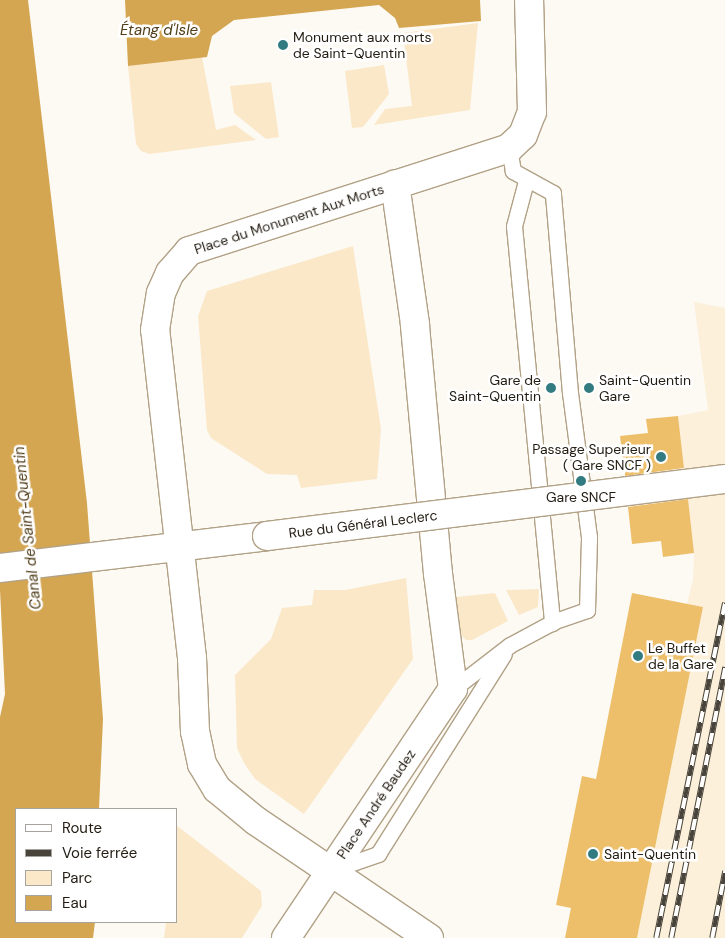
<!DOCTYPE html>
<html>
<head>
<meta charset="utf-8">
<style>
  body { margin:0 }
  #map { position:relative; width:725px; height:938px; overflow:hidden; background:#fdfaf4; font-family:"DM Sans",sans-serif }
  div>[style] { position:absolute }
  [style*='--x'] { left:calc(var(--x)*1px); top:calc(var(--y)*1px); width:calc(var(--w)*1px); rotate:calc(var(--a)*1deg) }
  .built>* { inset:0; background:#fcf0db }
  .green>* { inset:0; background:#fae8c9 }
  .water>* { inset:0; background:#d4a651 }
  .building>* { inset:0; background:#eebf6a }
  .roads { filter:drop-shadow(1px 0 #b1a186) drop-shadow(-1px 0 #b1a186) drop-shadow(0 1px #b1a186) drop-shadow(0 -1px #b1a186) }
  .lane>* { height:15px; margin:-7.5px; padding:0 7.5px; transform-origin:7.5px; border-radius:7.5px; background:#fff }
  .street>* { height:28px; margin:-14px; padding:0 14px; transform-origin:14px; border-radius:14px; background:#fff }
  .secondary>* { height:28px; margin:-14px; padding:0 14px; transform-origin:14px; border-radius:14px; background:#fff }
  .rail>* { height:5.5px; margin-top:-2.75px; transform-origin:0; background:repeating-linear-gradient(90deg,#fff 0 11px,#49443b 0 22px); box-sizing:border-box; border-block:1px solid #49443b }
  .bridges { filter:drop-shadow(1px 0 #b1a186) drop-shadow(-1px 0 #b1a186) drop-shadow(0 1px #b1a186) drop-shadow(0 -1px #b1a186) }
  .secondary-bridge>* { height:28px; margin:-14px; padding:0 14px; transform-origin:14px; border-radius:14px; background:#fff }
  .dots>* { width:14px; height:14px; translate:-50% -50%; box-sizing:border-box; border:2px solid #fff; border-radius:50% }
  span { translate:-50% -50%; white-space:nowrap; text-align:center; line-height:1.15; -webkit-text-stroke:5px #fff; paint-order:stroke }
  .poi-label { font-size:14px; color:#221c12 }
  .left { translate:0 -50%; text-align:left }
  .right { translate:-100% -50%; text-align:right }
  .street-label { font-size:14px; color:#221c12 }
  .water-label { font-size:15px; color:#503d19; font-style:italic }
  .legend { position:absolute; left:15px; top:808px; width:162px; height:115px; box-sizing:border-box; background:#fff; border:1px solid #a7a4a0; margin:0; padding:6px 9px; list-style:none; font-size:15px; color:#221c12 }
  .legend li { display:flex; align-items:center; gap:10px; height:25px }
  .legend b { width:25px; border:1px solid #a7a4a0 }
</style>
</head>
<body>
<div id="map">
  <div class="built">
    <div style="clip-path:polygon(694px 302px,725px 308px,725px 938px,637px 938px,703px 607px,687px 604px,693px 579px,694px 553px,678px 416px,708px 410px)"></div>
  </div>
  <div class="green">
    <div style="clip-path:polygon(478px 23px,470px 110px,374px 125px,385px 109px,412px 106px,403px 33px)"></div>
    <div style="clip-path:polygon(202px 57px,216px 130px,235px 125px,256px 140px,150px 154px,141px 151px,136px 144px,128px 66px)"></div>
    <div style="clip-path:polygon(384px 65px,389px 94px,363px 127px,352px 128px,345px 71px)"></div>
    <div style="clip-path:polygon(271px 82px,279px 137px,266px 139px,234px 113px,230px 86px)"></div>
    <div style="clip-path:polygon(353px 246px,381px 429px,377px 479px,301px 488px,297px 475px,267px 474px,211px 438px,207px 430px,198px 316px,207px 291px)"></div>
    <div style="clip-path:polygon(406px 578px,413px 659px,304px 814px,255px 779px,244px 763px,237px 748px,235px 675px,271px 639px,282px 608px,312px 605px,314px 590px,345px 590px)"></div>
    <div style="clip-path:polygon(539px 589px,538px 607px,519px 615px,506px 590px)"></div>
    <div style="clip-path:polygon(495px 593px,508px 621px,472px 640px,466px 640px,460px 634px,456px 597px)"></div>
    <div style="clip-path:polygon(176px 825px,261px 891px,262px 906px,242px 938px,164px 938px,166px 922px,176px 922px)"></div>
  </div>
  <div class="water">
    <div style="clip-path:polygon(0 0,28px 0,87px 503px,103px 719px,99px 809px,16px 809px,16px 922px,95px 922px,93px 938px,0 938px,0 717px,5px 694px,0 590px)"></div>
    <div style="clip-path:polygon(125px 0,480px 0,481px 21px,399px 28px,395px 18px,379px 5px,234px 20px,212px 36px,207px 57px,128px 66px)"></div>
  </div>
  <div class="building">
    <div style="clip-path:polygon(678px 416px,684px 468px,625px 476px,620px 436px,648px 433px,646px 419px)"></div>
    <div style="clip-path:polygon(688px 499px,694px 553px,663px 557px,661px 541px,632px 544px,628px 507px)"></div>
    <div style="clip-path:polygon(632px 593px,703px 607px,637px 938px,565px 938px,571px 908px,556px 905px,582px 776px,596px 779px)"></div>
  </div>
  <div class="roads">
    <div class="lane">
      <div style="--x:526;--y:181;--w:47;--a:104.9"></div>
      <div style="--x:514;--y:226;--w:399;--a:84.5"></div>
      <div style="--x:453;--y:689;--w:72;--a:-37.7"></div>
      <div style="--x:510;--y:645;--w:51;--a:-28.1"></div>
      <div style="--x:555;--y:621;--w:34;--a:-19"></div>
      <div style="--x:587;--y:610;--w:73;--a:-88.4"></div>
      <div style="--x:589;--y:537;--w:145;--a:-97.5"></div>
      <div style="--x:570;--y:393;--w:201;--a:-94.9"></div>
      <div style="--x:553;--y:193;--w:46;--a:-151.2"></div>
      <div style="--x:513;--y:171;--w:23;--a:-100"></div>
      <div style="--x:335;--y:869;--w:46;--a:-19.2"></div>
      <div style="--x:378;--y:854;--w:236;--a:-57.8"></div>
    </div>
    <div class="street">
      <div style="--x:286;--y:938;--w:300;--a:-56.2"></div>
      <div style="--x:453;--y:689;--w:116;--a:-97.4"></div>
      <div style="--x:438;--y:574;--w:251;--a:-95.3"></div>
      <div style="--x:415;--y:324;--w:141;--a:-98.1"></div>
      <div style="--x:429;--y:938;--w:209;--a:-145.9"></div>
      <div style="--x:256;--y:821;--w:50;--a:-140.6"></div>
      <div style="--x:217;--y:789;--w:29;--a:-121"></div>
      <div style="--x:202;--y:764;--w:33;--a:-102"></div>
      <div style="--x:195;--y:732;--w:74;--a:-92.3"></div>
      <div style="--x:192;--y:658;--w:330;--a:-96.4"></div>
      <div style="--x:155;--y:330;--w:37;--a:-81"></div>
      <div style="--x:161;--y:293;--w:22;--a:-66"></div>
      <div style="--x:170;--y:273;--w:29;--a:-49"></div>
      <div style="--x:189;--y:251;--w:336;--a:-17.8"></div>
      <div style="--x:509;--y:148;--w:19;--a:-43"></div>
      <div style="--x:523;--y:135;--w:25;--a:-69"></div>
      <div style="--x:532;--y:112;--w:112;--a:-91.5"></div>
    </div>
    <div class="secondary">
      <div style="--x:0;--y:568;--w:269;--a:-6.8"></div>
    </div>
  </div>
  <div class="rail">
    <div style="--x:656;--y:938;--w:342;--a:-78.4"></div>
    <div style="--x:671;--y:938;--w:276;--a:-78.7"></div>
    <div style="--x:712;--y:938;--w:68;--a:-79"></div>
  </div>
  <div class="bridges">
    <div class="secondary-bridge">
      <div style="--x:267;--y:536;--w:462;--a:-7.1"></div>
    </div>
  </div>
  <div class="dots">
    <div style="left:283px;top:45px;background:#327b80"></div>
    <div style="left:551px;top:388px;background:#327b80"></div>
    <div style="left:589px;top:388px;background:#327b80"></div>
    <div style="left:661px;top:457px;background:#327b80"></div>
    <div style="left:581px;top:481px;background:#327b80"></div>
    <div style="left:638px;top:656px;background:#327b80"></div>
    <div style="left:593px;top:854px;background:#327b80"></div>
  </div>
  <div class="poi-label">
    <span class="left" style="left:293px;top:45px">Monument aux morts<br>de Saint-Quentin</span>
    <span class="right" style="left:541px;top:388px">Gare de<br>Saint-Quentin</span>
    <span class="left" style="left:599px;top:388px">Saint-Quentin<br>Gare</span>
    <span class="right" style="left:651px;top:457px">Passage Superieur<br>( Gare SNCF )</span>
    <span style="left:581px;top:497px">Gare SNCF</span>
    <span class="left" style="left:648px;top:656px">Le Buffet<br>de la Gare</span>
    <span class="left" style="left:604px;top:854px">Saint-Quentin</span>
  </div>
  <div class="street-label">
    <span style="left:289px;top:219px;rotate:-18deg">Place du Monument Aux Morts</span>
    <span style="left:363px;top:524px;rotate:-7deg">Rue du Général Leclerc</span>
    <span style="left:376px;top:804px;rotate:-56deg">Place André Baudez</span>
  </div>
  <div class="water-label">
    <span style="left:159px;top:31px">Étang d'Isle</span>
    <span style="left:28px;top:528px;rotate:-96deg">Canal de Saint-Quentin</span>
  </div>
  <ul class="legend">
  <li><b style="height:6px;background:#fff"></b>Route</li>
  <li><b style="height:6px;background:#49443b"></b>Voie ferrée</li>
  <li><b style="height:14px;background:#fae8c9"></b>Parc</li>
  <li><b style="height:14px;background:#d4a651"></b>Eau</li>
  </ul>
</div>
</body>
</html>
